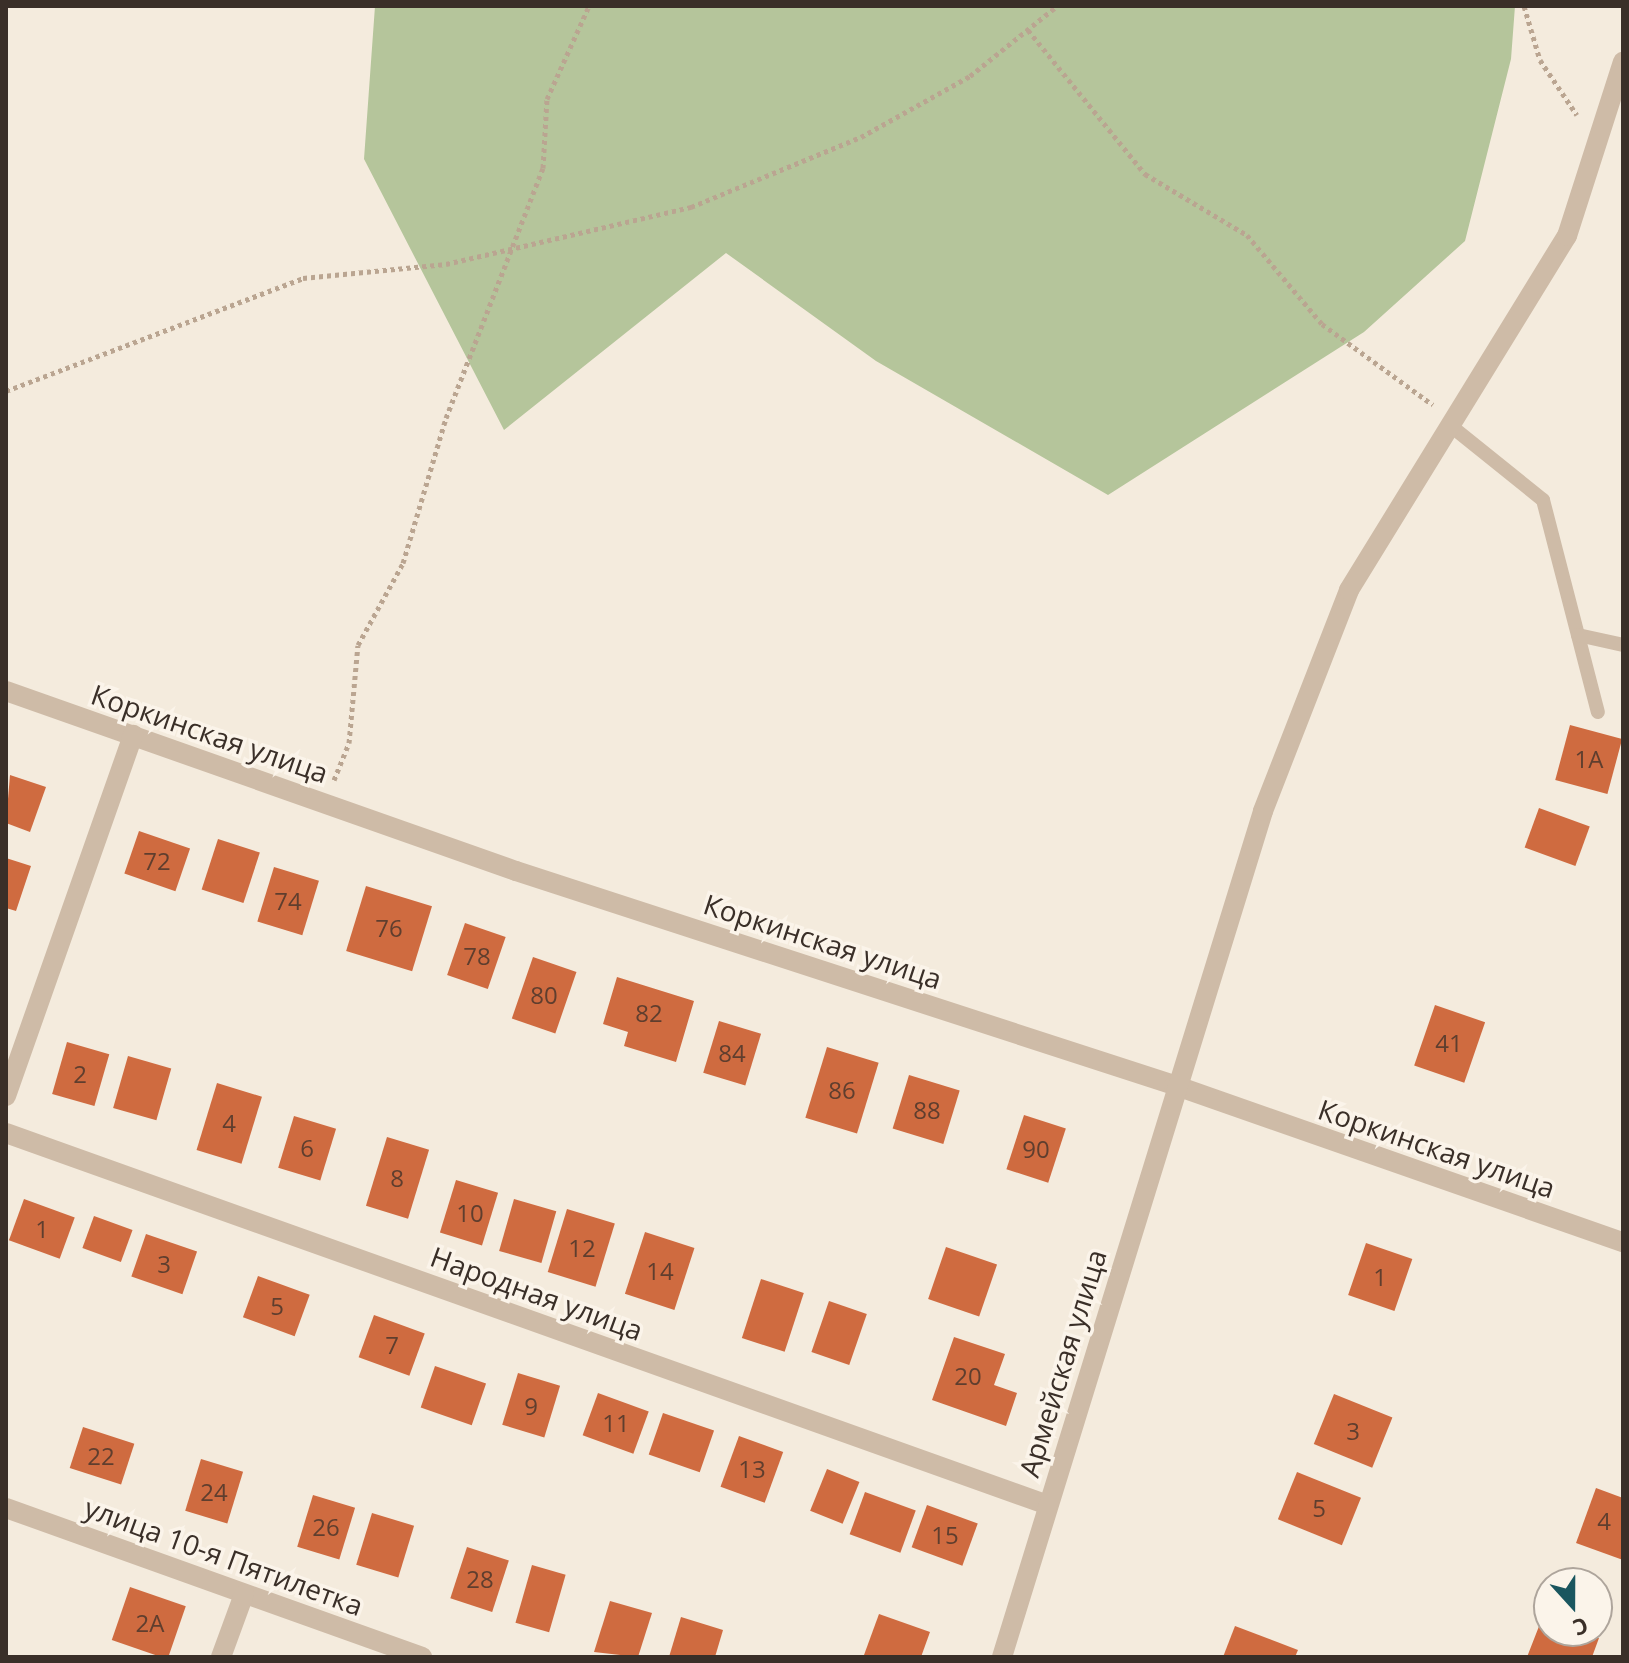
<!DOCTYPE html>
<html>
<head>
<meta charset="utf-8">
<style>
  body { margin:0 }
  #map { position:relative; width:1629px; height:1663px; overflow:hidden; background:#f4ebdd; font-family:"Open Sans",sans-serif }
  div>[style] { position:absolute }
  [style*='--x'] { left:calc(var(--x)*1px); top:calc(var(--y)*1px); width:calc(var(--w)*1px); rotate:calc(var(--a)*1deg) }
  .green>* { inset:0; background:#b5c59b }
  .building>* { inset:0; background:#cf6b40; transform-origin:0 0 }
  .path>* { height:5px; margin-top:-2.5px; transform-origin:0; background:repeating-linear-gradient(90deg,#baa591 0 4px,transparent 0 8px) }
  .lane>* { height:14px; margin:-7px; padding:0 7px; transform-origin:7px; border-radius:7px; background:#cebba7 }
  .street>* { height:20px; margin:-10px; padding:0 10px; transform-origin:10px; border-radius:10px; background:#cebba7 }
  span { translate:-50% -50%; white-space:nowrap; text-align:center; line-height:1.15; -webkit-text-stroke:7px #fbf4ea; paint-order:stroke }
  .number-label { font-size:24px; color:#5f3e2e }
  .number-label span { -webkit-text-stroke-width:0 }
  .street-label { font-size:28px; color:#3a2f28 }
  .frame { position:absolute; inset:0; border:8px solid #3a2f28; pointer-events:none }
  .north { position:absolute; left:1533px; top:1567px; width:80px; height:80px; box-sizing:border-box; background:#fbf4ea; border:2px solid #aea59c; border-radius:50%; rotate:159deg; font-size:22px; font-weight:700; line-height:32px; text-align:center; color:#3a2f28 }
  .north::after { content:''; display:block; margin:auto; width:28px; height:36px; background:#1a565f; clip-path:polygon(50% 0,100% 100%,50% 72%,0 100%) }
</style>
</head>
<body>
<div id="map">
  <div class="green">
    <div style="clip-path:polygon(375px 6px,1515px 6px,1511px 59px,1465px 241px,1364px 332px,1108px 495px,876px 361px,726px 253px,504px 430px,364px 159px)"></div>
  </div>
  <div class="building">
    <div style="left:1570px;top:725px;width:54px;height:57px;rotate:15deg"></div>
    <div style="clip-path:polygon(10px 775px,46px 787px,30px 832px,6px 823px)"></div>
    <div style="left:1539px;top:808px;width:54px;height:42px;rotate:20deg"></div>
    <div style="left:139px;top:831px;width:54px;height:45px;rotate:19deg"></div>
    <div style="left:218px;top:839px;width:44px;height:53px;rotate:18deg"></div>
    <div style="clip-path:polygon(6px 858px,31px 866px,16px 911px,6px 908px)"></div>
    <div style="left:274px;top:867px;width:47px;height:57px;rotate:17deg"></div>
    <div style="left:366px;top:886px;width:69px;height:68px;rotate:17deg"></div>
    <div style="left:465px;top:923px;width:43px;height:55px;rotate:19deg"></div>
    <div style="left:533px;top:957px;width:46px;height:65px;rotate:19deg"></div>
    <div style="clip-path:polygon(617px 977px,694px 1001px,676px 1062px,624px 1046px,628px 1032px,603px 1024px)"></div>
    <div style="left:1435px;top:1005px;width:53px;height:64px;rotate:19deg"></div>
    <div style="left:719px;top:1021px;width:44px;height:54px;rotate:17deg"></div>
    <div style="left:67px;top:1042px;width:44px;height:54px;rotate:16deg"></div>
    <div style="left:827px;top:1047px;width:54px;height:74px;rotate:17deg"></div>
    <div style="left:128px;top:1056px;width:45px;height:54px;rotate:16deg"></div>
    <div style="left:909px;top:1075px;width:53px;height:56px;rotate:17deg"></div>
    <div style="left:217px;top:1083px;width:47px;height:70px;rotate:17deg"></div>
    <div style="left:1024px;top:1115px;width:44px;height:57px;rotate:18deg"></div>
    <div style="left:294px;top:1116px;width:44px;height:54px;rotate:17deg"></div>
    <div style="left:387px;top:1137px;width:44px;height:72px;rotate:17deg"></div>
    <div style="left:456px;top:1180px;width:44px;height:55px;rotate:17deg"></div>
    <div style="left:24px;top:1199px;width:54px;height:44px;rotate:20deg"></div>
    <div style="left:514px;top:1199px;width:44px;height:54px;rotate:16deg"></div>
    <div style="left:567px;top:1209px;width:50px;height:66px;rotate:17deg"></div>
    <div style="left:94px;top:1216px;width:41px;height:34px;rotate:20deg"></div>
    <div style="left:645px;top:1232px;width:52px;height:65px;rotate:18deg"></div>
    <div style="left:146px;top:1234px;width:54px;height:45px;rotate:19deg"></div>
    <div style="left:1366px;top:1243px;width:49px;height:55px;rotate:19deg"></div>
    <div style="left:946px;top:1247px;width:54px;height:55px;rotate:19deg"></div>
    <div style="left:258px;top:1276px;width:55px;height:44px;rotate:20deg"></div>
    <div style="left:761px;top:1279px;width:45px;height:62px;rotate:18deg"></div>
    <div style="left:829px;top:1301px;width:40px;height:54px;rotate:19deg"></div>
    <div style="left:374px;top:1315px;width:54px;height:45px;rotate:20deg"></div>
    <div style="clip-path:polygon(954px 1337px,1005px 1354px,994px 1385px,1017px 1393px,1006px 1426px,932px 1400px)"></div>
    <div style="left:435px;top:1366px;width:54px;height:44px;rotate:19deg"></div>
    <div style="left:518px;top:1373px;width:44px;height:54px;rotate:17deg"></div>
    <div style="left:598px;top:1393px;width:54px;height:45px;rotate:20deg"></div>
    <div style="left:1334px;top:1394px;width:63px;height:54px;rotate:22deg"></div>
    <div style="left:663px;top:1413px;width:54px;height:44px;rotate:19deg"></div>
    <div style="left:83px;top:1427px;width:54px;height:43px;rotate:18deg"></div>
    <div style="left:739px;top:1436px;width:47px;height:54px;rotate:20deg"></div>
    <div style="left:201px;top:1459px;width:44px;height:54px;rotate:17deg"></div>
    <div style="left:827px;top:1469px;width:35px;height:45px;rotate:22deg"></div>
    <div style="left:1297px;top:1472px;width:69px;height:51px;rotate:22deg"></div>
    <div style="clip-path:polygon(1596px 1488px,1623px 1498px,1623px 1560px,1576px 1543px)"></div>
    <div style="left:865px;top:1492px;width:54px;height:45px;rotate:20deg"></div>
    <div style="left:313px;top:1495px;width:44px;height:54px;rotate:17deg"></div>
    <div style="left:927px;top:1505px;width:54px;height:45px;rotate:20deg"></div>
    <div style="left:372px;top:1513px;width:44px;height:54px;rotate:17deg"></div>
    <div style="left:467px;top:1547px;width:44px;height:54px;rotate:18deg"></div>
    <div style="left:532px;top:1565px;width:35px;height:60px;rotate:16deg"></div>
    <div style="left:130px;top:1587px;width:59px;height:56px;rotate:19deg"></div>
    <div style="clip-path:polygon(610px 1601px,652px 1613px,638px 1657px,594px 1652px)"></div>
    <div style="clip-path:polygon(879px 1614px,930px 1632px,921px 1657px,864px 1655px)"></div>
    <div style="clip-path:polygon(1543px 1616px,1549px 1631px,1599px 1638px,1592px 1657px,1527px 1657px)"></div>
    <div style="clip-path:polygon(681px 1617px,723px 1630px,715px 1657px,669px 1657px)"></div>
    <div style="clip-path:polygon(1235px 1626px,1298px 1650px,1295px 1657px,1223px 1657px)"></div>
  </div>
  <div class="path">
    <div style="--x:1524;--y:6;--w:56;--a:73.5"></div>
    <div style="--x:1540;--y:60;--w:66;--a:56.1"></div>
    <div style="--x:1028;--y:30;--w:186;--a:50.9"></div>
    <div style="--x:1145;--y:174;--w:119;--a:30.9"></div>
    <div style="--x:1247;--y:235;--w:116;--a:49.9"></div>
    <div style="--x:1322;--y:324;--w:137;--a:36.1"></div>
    <div style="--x:6;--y:391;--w:318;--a:-20.8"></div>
    <div style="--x:303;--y:278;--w:144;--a:-5.6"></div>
    <div style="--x:446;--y:264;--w:252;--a:-13.1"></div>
    <div style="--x:691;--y:207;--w:184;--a:-22.4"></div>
    <div style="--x:861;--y:137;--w:125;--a:-29.2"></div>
    <div style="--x:970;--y:76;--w:112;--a:-38.8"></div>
    <div style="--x:334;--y:780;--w:40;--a:-68"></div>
    <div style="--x:349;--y:743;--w:98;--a:-84.8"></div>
    <div style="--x:358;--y:645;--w:94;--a:-61.2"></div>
    <div style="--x:403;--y:563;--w:151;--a:-73.5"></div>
    <div style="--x:446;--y:418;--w:268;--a:-68.8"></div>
    <div style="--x:543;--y:168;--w:69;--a:-86.7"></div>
    <div style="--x:547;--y:99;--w:102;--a:-65.7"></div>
  </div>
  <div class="lane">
    <div style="--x:1451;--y:426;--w:118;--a:38.8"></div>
    <div style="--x:1543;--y:500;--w:219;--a:75.5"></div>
    <div style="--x:1578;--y:635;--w:46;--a:12.5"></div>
  </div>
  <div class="street">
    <div style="--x:6;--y:691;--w:541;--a:19.44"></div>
    <div style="--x:516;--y:871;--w:692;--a:18.02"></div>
    <div style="--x:1174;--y:1085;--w:476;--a:19.3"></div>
    <div style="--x:6;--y:1096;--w:383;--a:-70.6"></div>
    <div style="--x:6;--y:1133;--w:1106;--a:19.65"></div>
    <div style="--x:6;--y:1508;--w:442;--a:19.7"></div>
    <div style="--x:221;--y:1657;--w:67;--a:-69.9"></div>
    <div style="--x:1002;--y:1657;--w:885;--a:-72.85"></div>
    <div style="--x:1263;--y:811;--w:237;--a:-68.7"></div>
    <div style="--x:1349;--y:590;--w:416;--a:-58.4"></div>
    <div style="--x:1567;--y:236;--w:183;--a:-72.2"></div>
  </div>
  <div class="number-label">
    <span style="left:1589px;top:759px">1А</span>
    <span style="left:157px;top:861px">72</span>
    <span style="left:288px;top:901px">74</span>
    <span style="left:389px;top:928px">76</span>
    <span style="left:477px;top:956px">78</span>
    <span style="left:544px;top:995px">80</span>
    <span style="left:649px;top:1013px">82</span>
    <span style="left:1449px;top:1043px">41</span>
    <span style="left:732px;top:1053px">84</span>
    <span style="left:80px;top:1074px">2</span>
    <span style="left:842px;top:1090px">86</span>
    <span style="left:927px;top:1110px">88</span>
    <span style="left:229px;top:1123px">4</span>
    <span style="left:307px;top:1148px">6</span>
    <span style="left:1036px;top:1149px">90</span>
    <span style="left:397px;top:1178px">8</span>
    <span style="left:470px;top:1213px">10</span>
    <span style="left:42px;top:1229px">1</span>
    <span style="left:582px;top:1248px">12</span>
    <span style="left:164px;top:1264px">3</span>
    <span style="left:660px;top:1271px">14</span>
    <span style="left:1380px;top:1277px">1</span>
    <span style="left:277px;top:1306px">5</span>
    <span style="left:392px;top:1345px">7</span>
    <span style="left:968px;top:1376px">20</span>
    <span style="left:531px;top:1406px">9</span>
    <span style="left:616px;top:1423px">11</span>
    <span style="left:1353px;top:1431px">3</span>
    <span style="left:101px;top:1456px">22</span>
    <span style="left:752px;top:1469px">13</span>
    <span style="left:214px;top:1492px">24</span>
    <span style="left:1319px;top:1508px">5</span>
    <span style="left:1604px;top:1521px">4</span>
    <span style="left:326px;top:1527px">26</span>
    <span style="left:945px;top:1535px">15</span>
    <span style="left:480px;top:1579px">28</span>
    <span style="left:150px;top:1623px">2А</span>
  </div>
  <div class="street-label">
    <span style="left:210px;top:733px;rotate:19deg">Коркинская улица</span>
    <span style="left:823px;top:941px;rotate:18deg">Коркинская улица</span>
    <span style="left:1437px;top:1148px;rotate:19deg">Коркинская улица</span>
    <span style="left:537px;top:1293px;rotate:20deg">Народная улица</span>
    <span style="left:1062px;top:1363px;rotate:-73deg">Армейская улица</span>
    <span style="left:224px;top:1556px;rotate:20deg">улица 10-я Пятилетка</span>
  </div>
  <div class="frame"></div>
  <div class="north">С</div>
</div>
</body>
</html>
